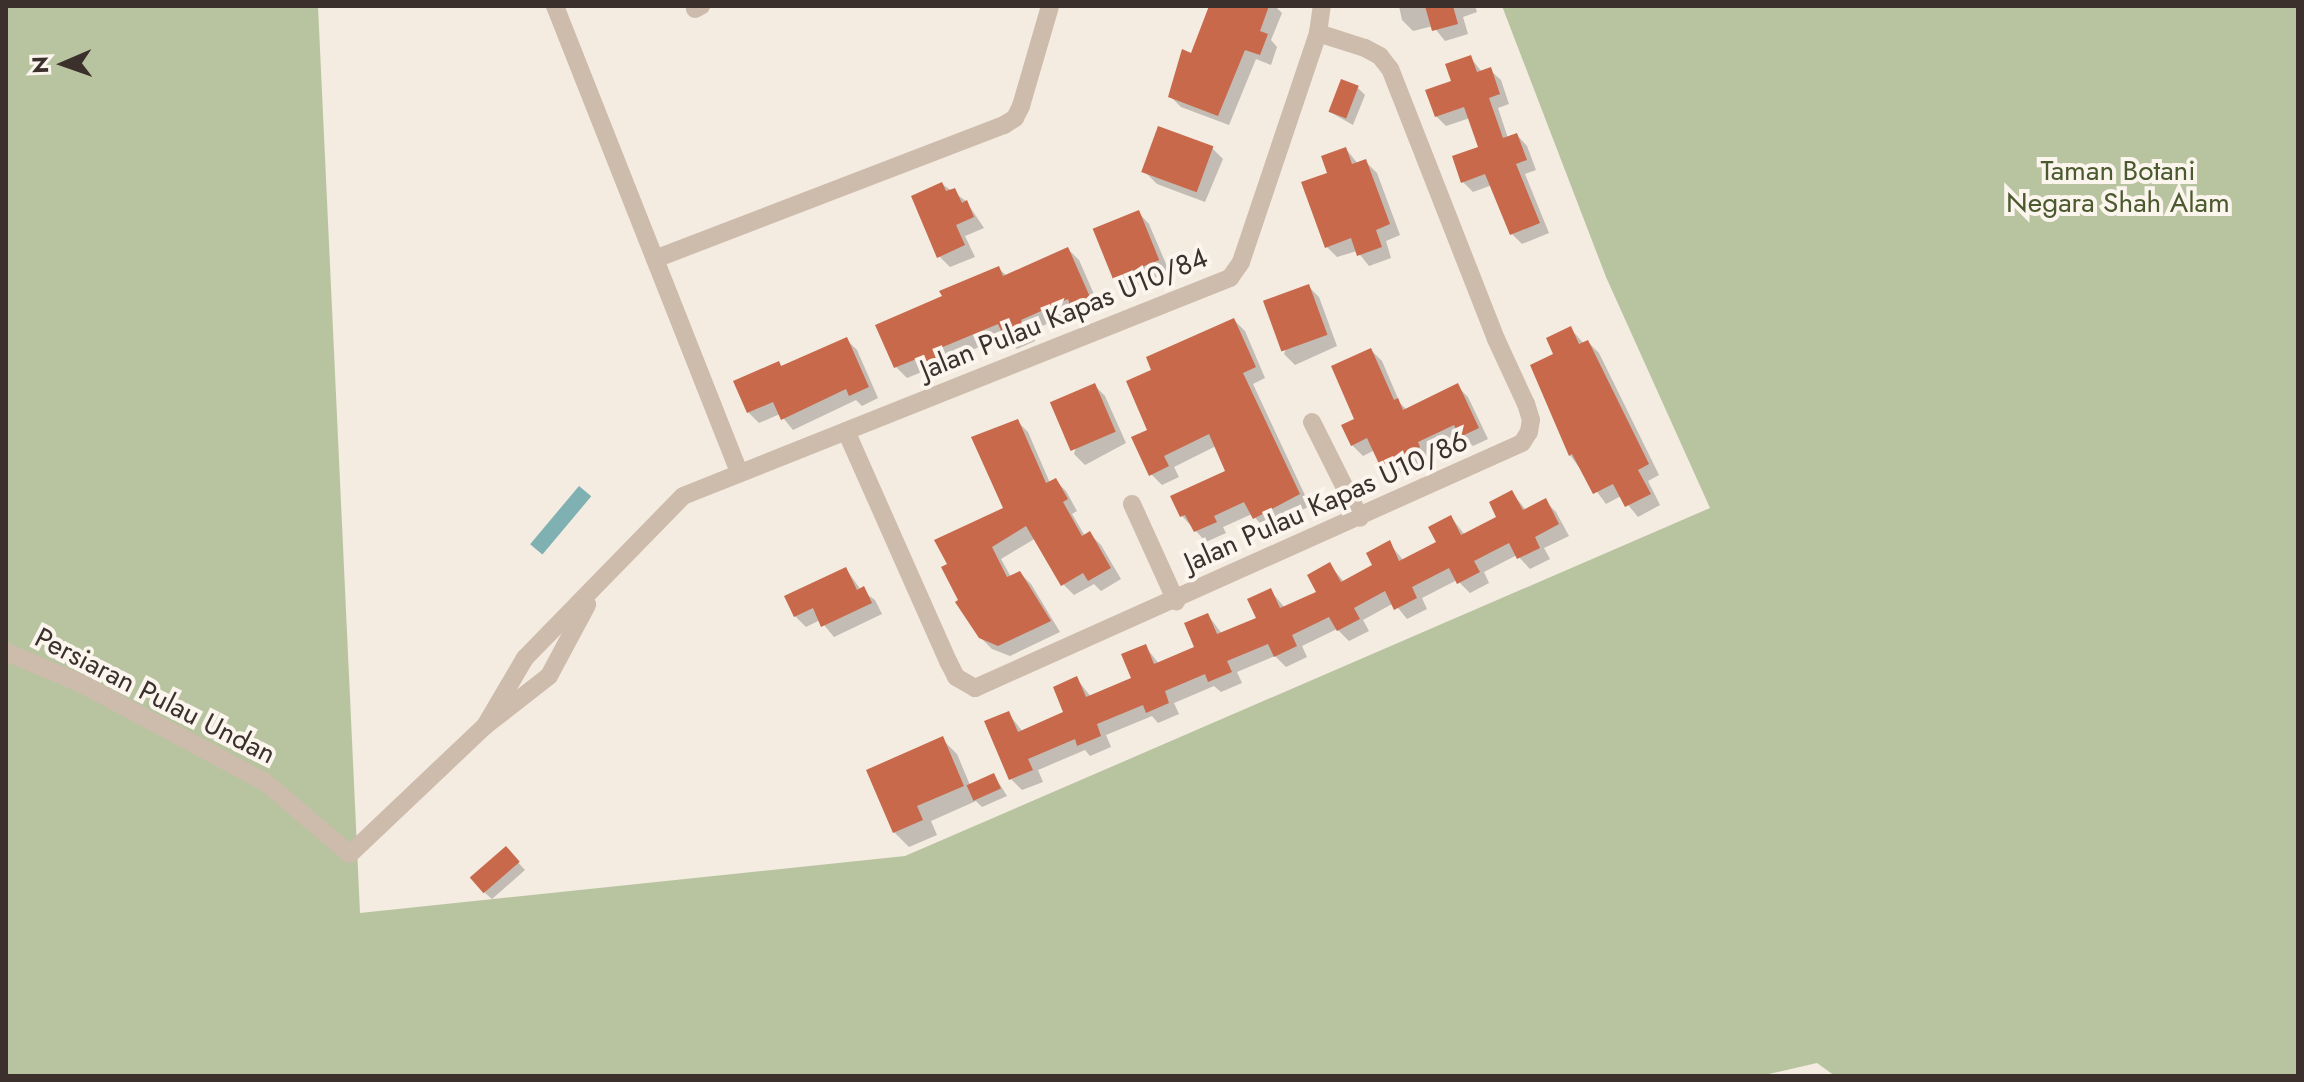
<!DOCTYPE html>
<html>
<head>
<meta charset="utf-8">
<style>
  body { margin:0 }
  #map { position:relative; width:2304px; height:1082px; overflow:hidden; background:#f4ebe1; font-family:Jost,sans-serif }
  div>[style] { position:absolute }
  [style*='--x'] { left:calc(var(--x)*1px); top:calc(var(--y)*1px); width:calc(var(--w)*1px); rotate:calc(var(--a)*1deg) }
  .green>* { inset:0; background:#b8c4a0 }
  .water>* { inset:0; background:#7fb0b2; transform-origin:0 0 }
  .shadow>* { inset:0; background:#0003 }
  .building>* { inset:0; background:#c8694b; transform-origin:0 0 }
  .minor>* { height:18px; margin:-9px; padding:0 9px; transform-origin:9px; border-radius:9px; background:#cdbbac }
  span { translate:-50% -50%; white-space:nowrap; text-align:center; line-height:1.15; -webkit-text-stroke:8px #fbf5ee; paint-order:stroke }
  .park-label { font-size:28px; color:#4a5a2e }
  .street-label { font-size:28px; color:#3b302b }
  .frame { position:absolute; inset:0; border:8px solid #3b302b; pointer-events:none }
  .north { position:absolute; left:24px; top:24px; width:80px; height:80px; -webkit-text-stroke:6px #fbf5ee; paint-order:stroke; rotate:268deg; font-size:22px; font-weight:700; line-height:32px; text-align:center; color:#3b302b }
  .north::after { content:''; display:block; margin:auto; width:28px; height:36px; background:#3b302b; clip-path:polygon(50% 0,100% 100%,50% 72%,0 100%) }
</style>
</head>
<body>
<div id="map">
  <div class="green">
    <div style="clip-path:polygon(6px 6px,318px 6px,360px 913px,905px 856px,1710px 508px,1606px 277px,1502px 6px,2298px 6px,2298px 1076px,1835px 1076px,1817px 1063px,1760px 1076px,6px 1076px)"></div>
  </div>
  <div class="water">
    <div style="left:579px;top:486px;width:16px;height:76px;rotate:40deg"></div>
  </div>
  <div class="shadow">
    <div style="clip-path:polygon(1209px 6px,1275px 6px,1282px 13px,1271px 40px,1277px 47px,1271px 65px,1256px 59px,1229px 125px,1181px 107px,1170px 96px,1193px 55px)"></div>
    <div style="clip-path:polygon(1399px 6px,1475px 6px,1477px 12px,1463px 17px,1468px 34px,1445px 41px,1433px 26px,1413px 31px,1402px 20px)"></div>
    <div style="clip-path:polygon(1470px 57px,1482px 72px,1490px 70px,1501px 80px,1509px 104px,1498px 108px,1508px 138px,1517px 135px,1527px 146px,1536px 170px,1525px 174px,1549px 233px,1522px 244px,1512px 234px,1492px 185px,1473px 192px,1463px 182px,1480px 148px,1470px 118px,1446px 126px,1436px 116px)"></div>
    <div style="clip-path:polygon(1358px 88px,1365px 95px,1353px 125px,1330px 112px)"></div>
    <div style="clip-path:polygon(1212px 148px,1223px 159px,1205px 202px,1157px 184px,1146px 173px)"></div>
    <div style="clip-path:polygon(1346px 149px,1358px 164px,1366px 162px,1377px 173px,1400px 235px,1386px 241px,1391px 258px,1369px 266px,1357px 251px,1337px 257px,1326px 246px,1329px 174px)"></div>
    <div style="clip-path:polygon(942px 184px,966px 201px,984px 228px,965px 236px,975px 257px,950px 267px,939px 256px)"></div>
    <div style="clip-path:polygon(1138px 212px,1149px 224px,1169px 271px,1128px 291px,1117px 280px)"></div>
    <div style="clip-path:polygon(1068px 249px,1079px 260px,1100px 308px,1083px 315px,1078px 310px,1031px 331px,1035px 341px,1017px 349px,1005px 336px,948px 360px,951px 367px,934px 374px,929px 369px,907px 378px,896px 367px,944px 297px,998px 268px,1007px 276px)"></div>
    <div style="clip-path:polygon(1308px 286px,1319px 297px,1337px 346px,1295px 365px,1284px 354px)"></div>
    <div style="clip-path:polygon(1234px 320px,1245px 331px,1265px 378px,1253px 384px,1310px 506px,1265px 529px,1252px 514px,1223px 527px,1226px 533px,1206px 542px,1182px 516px,1227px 472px,1216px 446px,1174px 467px,1179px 477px,1162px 485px,1151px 474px,1154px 371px)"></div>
    <div style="clip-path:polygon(1571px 329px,1584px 344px,1588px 342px,1599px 353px,1659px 475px,1648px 481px,1660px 505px,1638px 517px,1621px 496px,1606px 504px,1570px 455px,1556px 355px)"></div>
    <div style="clip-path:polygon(846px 339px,857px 350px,878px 398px,862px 406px,856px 400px,793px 430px,780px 414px,759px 423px,748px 412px,779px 363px,783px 368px)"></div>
    <div style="clip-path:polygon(1371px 350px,1382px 361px,1400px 403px,1407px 410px,1457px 386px,1468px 397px,1488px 439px,1473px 446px,1463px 437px,1428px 453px,1430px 458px,1393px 476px,1375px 450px,1363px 456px,1352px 445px)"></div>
    <div style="clip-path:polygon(1094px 385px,1105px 396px,1126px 443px,1085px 465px,1074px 454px)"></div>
    <div style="clip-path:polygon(1017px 421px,1028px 432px,1050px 483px,1055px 480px,1066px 491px,1077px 511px,1072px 514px,1085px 536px,1090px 534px,1101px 545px,1121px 579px,1101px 591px,1094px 584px,1074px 595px,1063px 584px,1036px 538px,1001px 559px,1011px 577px,1020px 573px,1031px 584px,1060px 632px,1010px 656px,992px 649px,980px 637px,958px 603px,1005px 509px)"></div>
    <div style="clip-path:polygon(1512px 493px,1526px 510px,1545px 501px,1556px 512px,1569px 536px,1544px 548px,1550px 559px,1530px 569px,1517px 555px,1484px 572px,1489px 583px,1470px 593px,1457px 580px,1422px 598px,1427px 609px,1407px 619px,1394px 603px,1363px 620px,1369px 631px,1349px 641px,1337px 629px,1302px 646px,1307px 657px,1286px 667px,1275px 656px,1237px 672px,1242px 683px,1221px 692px,1214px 686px,1174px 703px,1179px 714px,1158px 723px,1152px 716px,1106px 735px,1111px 747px,1090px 756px,1085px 750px,1038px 770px,1043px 782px,1022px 790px,1011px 779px,987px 722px,1008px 713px,1023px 732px,1066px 713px,1077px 679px,1091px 697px,1134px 679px,1145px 646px,1159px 664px,1196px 648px,1208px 615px,1222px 634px,1258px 619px,1270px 590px,1285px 608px,1318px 593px,1330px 565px,1344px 582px,1375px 566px,1389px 543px,1404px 561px,1438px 543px,1451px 517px,1465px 535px,1499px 517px)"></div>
    <div style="clip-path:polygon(846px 569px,861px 590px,875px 600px,882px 614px,834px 637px,820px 620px,806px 627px,795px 616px)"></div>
    <div style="clip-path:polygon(942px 739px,957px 754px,970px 785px,994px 775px,1007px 796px,982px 807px,976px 801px,931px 821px,937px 835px,909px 847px,894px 832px)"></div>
    <div style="clip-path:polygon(506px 849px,525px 870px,492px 899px,485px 893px)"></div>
  </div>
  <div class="building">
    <div style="clip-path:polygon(1209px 6px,1269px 6px,1260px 31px,1268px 34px,1260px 55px,1245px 50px,1218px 116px,1168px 97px,1182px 49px,1191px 53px)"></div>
    <div style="clip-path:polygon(1425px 6px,1453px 6px,1458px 24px,1432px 31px)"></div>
    <div style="clip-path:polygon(1471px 55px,1477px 72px,1491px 67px,1500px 94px,1489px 98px,1503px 138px,1517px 133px,1527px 160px,1516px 164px,1540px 223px,1510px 235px,1485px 174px,1461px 183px,1452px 156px,1478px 147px,1464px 107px,1435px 117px,1425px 90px,1451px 81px,1445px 64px)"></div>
    <div style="left:1341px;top:79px;width:19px;height:35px;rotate:21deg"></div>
    <div style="left:1158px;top:126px;width:59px;height:49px;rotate:20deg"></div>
    <div style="clip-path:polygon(1346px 147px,1352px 164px,1366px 159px,1390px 224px,1376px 230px,1382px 247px,1357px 256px,1351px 238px,1325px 248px,1301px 182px,1327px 173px,1321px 156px)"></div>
    <div style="clip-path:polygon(942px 182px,946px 191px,955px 188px,962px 203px,967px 200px,974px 217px,956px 225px,965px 245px,937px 258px,911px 196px)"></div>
    <div style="left:1139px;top:210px;width:54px;height:50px;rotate:68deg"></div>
    <div style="clip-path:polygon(1068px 247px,1090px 297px,1070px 305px,1068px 299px,1021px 320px,1026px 330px,1005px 339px,998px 324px,938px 349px,941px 356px,922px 364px,919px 358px,894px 368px,875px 325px,942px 296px,939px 291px,999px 266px,1003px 276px)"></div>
    <div style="left:1309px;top:284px;width:54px;height:49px;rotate:70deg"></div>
    <div style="clip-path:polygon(1234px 318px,1256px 367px,1243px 373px,1300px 494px,1253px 519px,1244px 502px,1214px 516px,1217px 522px,1194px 532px,1185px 515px,1180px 517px,1170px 496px,1225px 471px,1209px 434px,1164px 456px,1169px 466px,1149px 476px,1131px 437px,1147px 430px,1126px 381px,1151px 370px,1146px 357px)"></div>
    <div style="clip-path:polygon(1571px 326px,1579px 344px,1588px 340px,1649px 464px,1638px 470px,1651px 494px,1625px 507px,1613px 484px,1593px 494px,1572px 454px,1569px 456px,1530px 365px,1553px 354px,1546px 338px)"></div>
    <div style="clip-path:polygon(847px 337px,869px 387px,849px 396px,846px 389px,781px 420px,773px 402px,747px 413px,733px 381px,779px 361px,781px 366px)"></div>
    <div style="clip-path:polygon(1371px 348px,1394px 400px,1398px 398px,1403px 410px,1458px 383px,1479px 428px,1460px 437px,1454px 425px,1418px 442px,1420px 447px,1380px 466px,1367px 438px,1351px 446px,1341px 425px,1354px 419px,1331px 366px)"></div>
    <div style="left:1095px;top:383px;width:53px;height:49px;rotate:67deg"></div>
    <div style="clip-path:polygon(1018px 419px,1046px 483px,1056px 478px,1068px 499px,1063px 502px,1082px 536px,1090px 531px,1111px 568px,1088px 581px,1083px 573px,1061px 586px,1026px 526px,992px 547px,1007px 577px,1020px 571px,1051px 621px,998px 646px,979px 638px,955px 602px,958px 600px,941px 567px,947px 564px,934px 540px,1003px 508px,971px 437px)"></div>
    <div style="clip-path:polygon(1512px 490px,1523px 510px,1546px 498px,1559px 524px,1535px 537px,1540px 548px,1517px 559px,1509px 543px,1474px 561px,1480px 572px,1457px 584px,1449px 568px,1412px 587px,1417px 598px,1394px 610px,1385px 591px,1354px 608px,1360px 619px,1337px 631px,1329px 617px,1292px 635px,1297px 646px,1274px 657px,1268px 644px,1227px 661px,1232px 672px,1208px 682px,1205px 674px,1165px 691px,1169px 703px,1146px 713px,1143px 705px,1097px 724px,1101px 736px,1077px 746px,1075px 739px,1028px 759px,1033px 770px,1009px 780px,984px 721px,1009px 711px,1018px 732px,1063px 712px,1053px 687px,1077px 676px,1086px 697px,1131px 678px,1121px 654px,1146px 644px,1154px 664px,1194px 647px,1184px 623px,1208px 613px,1217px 634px,1256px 618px,1247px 599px,1271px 588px,1280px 608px,1316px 592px,1307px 575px,1330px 562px,1341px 582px,1372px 565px,1366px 553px,1390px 540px,1399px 561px,1436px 542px,1428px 527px,1451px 515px,1461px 535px,1496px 517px,1489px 502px)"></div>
    <div style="clip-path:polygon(846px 567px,857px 590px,864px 586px,872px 603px,821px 627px,813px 608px,794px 617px,784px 596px)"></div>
    <div style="clip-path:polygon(943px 736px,964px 786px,917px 806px,923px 820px,893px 833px,866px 770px)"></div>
    <div style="left:994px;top:773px;width:17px;height:30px;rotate:66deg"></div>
    <div style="left:506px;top:846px;width:21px;height:48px;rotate:49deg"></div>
  </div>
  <div class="minor">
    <div style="--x:555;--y:6;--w:501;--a:68.45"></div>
    <div style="--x:695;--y:9;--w:7;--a:-27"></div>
    <div style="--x:655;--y:259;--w:374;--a:-21"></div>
    <div style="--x:1004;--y:125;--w:13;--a:-32"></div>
    <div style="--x:1015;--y:118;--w:13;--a:-63"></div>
    <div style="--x:1021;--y:106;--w:104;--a:-73.8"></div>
    <div style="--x:1312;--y:422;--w:107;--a:63.4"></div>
    <div style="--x:846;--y:431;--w:254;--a:66.1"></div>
    <div style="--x:949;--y:663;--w:16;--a:63"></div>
    <div style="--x:956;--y:677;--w:22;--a:30"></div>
    <div style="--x:975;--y:688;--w:599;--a:-24.13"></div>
    <div style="--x:1522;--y:443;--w:13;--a:-58"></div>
    <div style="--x:1529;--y:432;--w:12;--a:-81"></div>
    <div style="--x:1531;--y:420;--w:17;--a:-107"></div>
    <div style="--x:1526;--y:404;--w:72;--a:-114.8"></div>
    <div style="--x:1496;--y:339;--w:290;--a:-111.4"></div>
    <div style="--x:1390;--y:69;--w:16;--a:-128"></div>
    <div style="--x:1380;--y:56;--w:17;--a:-152"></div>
    <div style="--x:1365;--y:48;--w:49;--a:-162.3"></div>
    <div style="--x:1132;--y:504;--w:107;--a:65.6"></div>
    <div style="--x:6;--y:652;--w:82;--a:22.8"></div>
    <div style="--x:82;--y:684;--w:208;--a:28.2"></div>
    <div style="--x:265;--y:782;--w:111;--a:40.3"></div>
    <div style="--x:350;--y:854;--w:186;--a:-43.5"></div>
    <div style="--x:485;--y:726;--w:81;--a:-38"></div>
    <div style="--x:549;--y:676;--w:81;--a:-61.8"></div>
    <div style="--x:485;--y:726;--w:79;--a:-59.5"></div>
    <div style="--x:525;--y:658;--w:226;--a:-45.7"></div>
    <div style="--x:683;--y:496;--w:589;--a:-21.73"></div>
    <div style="--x:1230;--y:278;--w:19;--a:-55"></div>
    <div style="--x:1241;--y:262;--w:242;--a:-71.4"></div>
    <div style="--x:1318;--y:33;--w:27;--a:-82"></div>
  </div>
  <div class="park-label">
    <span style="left:2118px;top:187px">Taman Botani<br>Negara Shah Alam</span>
  </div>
  <div class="street-label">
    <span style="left:1064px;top:314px;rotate:-22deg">Jalan Pulau Kapas U10/84</span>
    <span style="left:1326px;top:502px;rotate:-24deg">Jalan Pulau Kapas U10/86</span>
    <span style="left:155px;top:696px;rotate:27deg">Persiaran Pulau Undan</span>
  </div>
  <div class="frame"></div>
  <div class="north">N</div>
</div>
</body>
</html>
